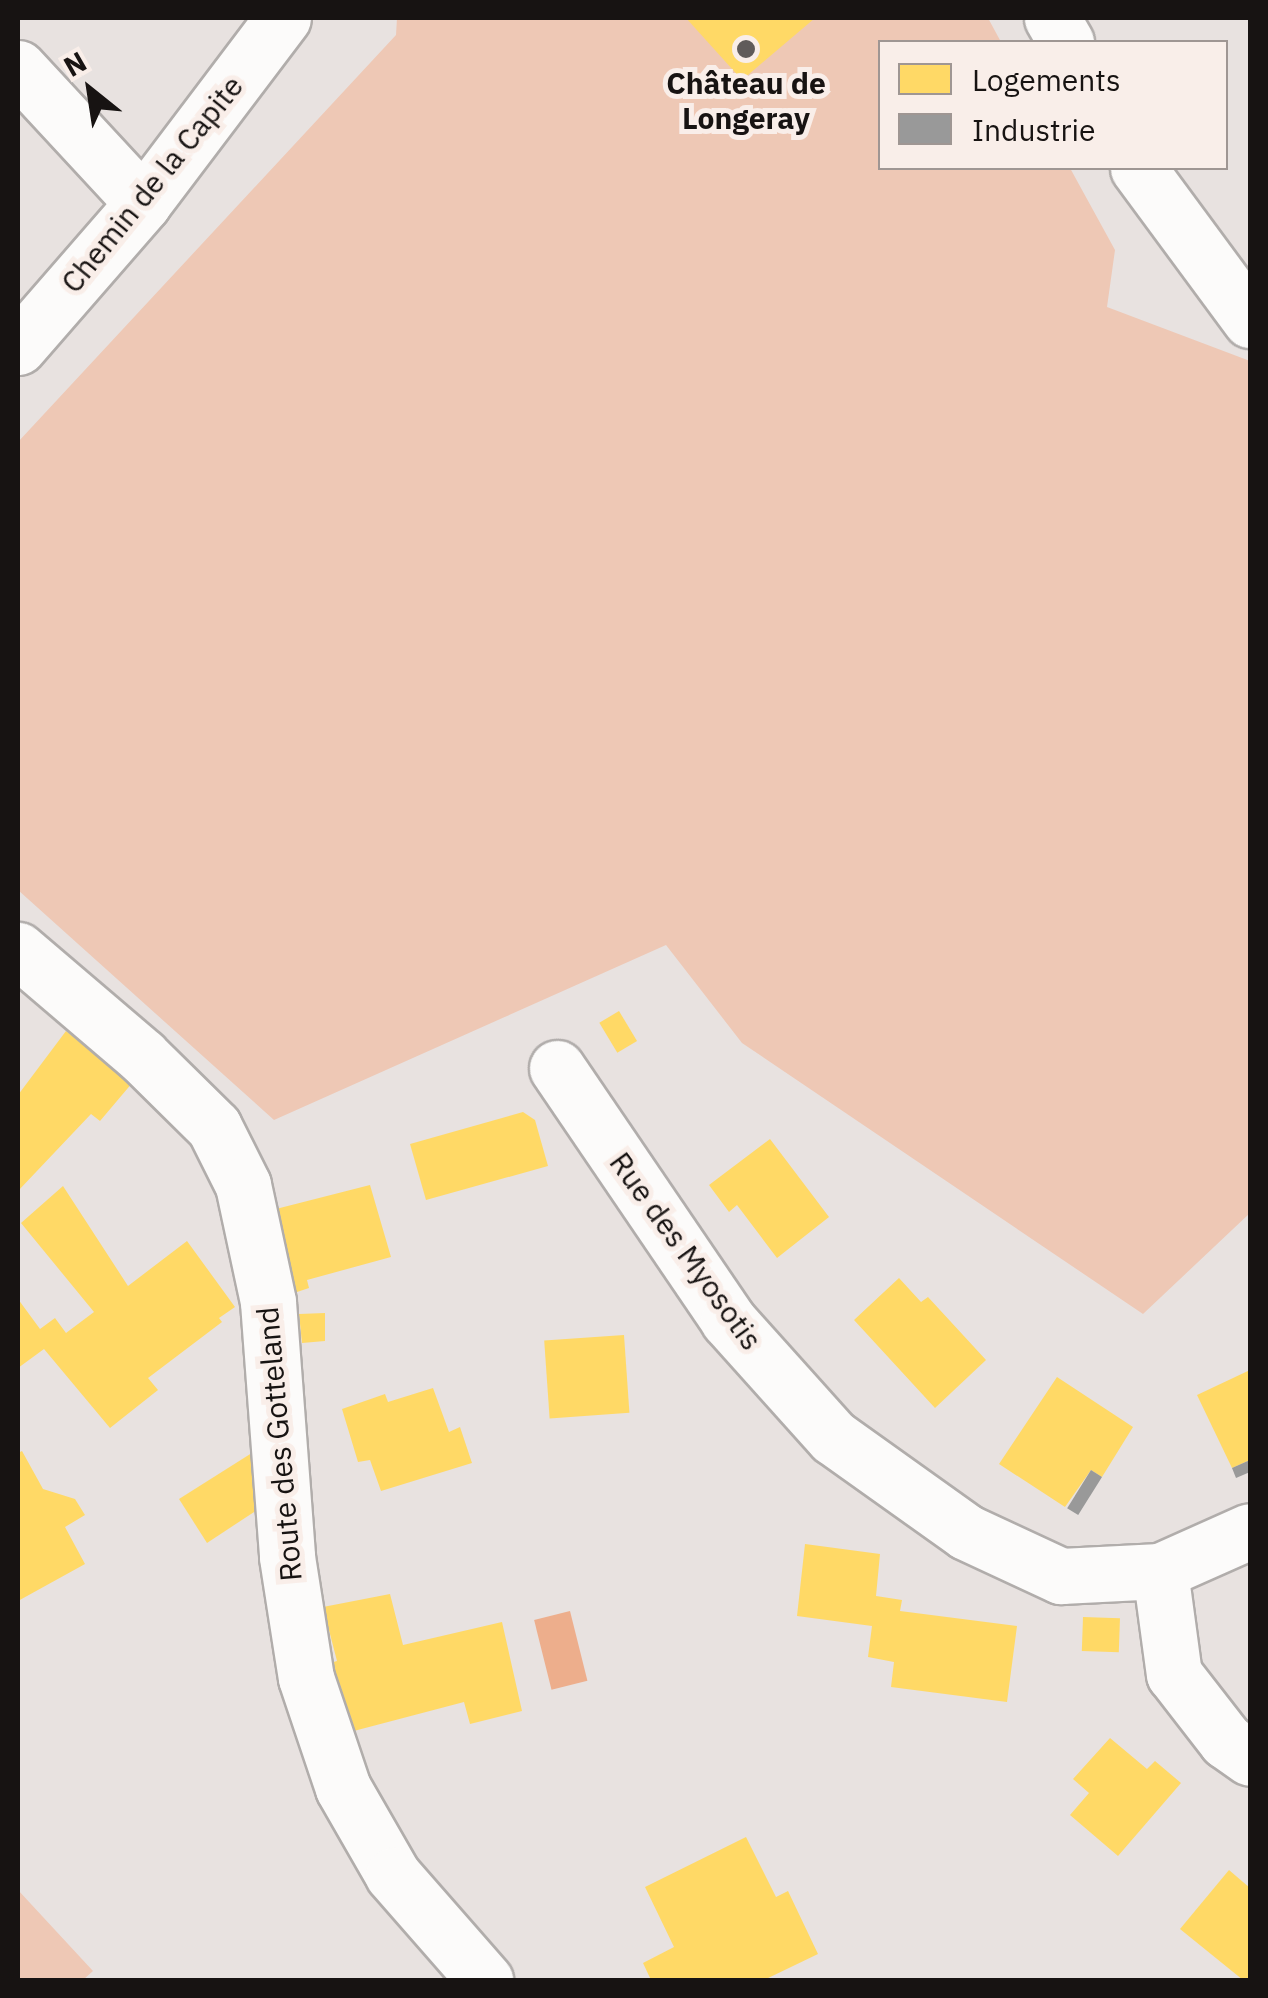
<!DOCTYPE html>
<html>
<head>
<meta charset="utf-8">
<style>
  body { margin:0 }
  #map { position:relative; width:1268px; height:1998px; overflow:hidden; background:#e8e2e0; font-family:"IBM Plex Sans",sans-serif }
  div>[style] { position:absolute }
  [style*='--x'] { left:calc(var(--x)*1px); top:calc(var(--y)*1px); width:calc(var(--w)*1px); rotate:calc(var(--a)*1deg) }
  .green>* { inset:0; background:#eec8b5 }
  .water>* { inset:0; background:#edae8c; transform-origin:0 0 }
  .homes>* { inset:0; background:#ffd966; transform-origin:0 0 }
  .industry>* { inset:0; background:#999; transform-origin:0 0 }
  .roads { filter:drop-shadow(2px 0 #b1adab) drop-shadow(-2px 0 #b1adab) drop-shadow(0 2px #b1adab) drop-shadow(0 -2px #b1adab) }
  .street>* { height:55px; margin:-27.5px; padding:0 27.5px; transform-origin:27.5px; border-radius:27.5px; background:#fcfbfa }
  .secondary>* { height:55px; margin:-27.5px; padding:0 27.5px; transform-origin:27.5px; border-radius:27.5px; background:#fcfbfa }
  .dots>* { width:28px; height:28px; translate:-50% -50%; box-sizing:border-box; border:5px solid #f9eee9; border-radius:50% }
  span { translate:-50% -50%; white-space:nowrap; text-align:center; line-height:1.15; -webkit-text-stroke:10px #f9eee9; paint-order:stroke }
  .poi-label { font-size:30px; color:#171312; font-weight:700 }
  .street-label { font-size:30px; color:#171312 }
  .frame { position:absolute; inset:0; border:20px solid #171312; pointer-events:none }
  .legend { position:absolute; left:878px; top:40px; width:350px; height:130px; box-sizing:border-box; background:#f9eee9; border:2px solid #9f9693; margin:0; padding:12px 18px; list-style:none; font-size:30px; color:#171312 }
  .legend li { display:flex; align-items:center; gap:20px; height:50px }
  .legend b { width:50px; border:2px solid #9f9693 }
  .north { position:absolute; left:40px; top:40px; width:100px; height:100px; -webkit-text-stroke:8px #f9eee9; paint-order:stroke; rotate:330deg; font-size:28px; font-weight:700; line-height:40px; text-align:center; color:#171312 }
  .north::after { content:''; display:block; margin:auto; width:35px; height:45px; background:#171312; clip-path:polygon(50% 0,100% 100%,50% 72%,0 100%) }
</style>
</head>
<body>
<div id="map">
  <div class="green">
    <div style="clip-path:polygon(397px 18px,988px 18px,1001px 42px,880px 42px,880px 168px,1070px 168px,1115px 250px,1107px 307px,1250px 361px,1250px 1213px,1143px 1314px,742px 1043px,666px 945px,274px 1120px,18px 890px,18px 442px,396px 35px)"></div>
    <div style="clip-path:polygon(18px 1890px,93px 1971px,83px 1980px,18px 1980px)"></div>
  </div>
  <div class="water">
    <div style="left:570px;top:1611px;width:72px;height:37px;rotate:76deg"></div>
  </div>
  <div class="homes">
    <div style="clip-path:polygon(686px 18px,815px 18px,742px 80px)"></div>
    <div style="left:619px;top:1011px;width:35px;height:23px;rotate:59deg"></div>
    <div style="clip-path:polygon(66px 1031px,133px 1082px,100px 1121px,91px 1114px,18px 1191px,18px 1095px)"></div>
    <div style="clip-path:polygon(523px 1112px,535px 1120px,548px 1166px,426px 1200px,410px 1144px)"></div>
    <div style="clip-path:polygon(770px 1139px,829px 1217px,777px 1258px,737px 1205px,729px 1212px,709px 1185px)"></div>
    <div style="clip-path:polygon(370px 1185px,391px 1257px,307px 1280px,309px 1288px,294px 1293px,272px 1210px)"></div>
    <div style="clip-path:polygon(63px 1186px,128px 1286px,187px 1241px,235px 1307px,219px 1318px,222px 1322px,148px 1378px,158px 1390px,110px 1428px,44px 1349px,18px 1368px,18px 1299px,40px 1329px,55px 1318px,66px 1333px,94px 1312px,21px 1223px)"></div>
    <div style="clip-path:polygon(899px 1278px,921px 1302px,928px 1297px,986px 1360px,935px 1408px,854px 1320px)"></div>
    <div style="clip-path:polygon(325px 1313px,325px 1341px,302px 1343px,299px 1314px)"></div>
    <div style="left:624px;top:1335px;width:78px;height:80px;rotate:86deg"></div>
    <div style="clip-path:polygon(1250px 1370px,1250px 1460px,1232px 1468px,1197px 1395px)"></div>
    <div style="clip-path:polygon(1057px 1377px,1133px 1427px,1102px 1477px,1091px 1470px,1065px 1507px,999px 1464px)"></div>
    <div style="clip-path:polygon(433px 1388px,449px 1432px,460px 1427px,472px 1463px,381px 1491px,370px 1460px,358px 1462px,342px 1409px,385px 1394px,388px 1402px)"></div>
    <div style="clip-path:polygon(22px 1451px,43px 1489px,75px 1499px,85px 1515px,65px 1527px,85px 1564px,18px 1601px,18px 1453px)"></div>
    <div style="clip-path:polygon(255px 1451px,257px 1510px,207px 1543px,179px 1499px)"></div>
    <div style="clip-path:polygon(805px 1544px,880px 1554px,876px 1596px,902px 1600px,900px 1611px,1017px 1626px,1007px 1702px,891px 1687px,894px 1662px,868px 1657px,872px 1626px,797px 1616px)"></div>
    <div style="clip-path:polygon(390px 1594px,403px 1645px,502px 1622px,522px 1711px,470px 1724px,464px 1702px,350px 1732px,330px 1663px,337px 1661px,323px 1607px)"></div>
    <div style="left:1083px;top:1617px;width:37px;height:34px;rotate:2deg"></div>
    <div style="clip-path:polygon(1110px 1738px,1147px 1769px,1155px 1761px,1181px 1783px,1118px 1856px,1070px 1815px,1089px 1793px,1073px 1779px)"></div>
    <div style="clip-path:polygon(746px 1837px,776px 1897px,788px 1891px,818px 1954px,764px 1980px,651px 1980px,643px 1963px,674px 1947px,645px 1887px)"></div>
    <div style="clip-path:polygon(1229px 1870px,1250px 1888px,1250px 1980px,1243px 1980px,1180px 1929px)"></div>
  </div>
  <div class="industry">
    <div style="clip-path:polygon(1250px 1460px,1250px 1472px,1236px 1478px,1232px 1468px)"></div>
    <div style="left:1091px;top:1470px;width:13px;height:45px;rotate:32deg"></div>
  </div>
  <div class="roads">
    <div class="street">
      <div style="--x:18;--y:68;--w:184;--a:47.2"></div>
      <div style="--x:18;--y:347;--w:191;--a:-49"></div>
      <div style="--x:143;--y:203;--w:232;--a:-52.9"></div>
      <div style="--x:18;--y:950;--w:163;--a:40.5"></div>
      <div style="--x:142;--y:1056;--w:101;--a:44.6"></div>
      <div style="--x:214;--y:1127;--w:65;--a:63.4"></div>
      <div style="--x:243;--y:1185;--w:120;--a:77.9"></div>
      <div style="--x:268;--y:1302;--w:256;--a:85.7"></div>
      <div style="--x:287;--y:1557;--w:122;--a:81.1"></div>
      <div style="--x:306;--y:1678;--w:116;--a:71.4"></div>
      <div style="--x:343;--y:1788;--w:100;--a:60.1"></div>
      <div style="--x:393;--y:1875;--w:140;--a:48.8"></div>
      <div style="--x:557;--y:1068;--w:305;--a:55.8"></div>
      <div style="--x:728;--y:1320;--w:157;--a:48.1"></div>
      <div style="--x:833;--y:1437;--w:163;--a:35.5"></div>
      <div style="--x:966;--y:1532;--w:105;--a:24.9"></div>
      <div style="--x:1061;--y:1576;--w:99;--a:-2.9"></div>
      <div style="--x:1160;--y:1571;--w:98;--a:-24"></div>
      <div style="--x:1160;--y:1571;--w:104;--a:82.3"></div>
      <div style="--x:1174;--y:1674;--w:85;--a:52.2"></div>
      <div style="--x:1226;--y:1741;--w:29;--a:35"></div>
    </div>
    <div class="secondary">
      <div style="--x:1052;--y:18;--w:28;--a:60"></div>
      <div style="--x:1138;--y:168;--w:189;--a:53.6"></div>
    </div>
  </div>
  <div class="dots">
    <div style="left:746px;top:49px;background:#605b5a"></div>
  </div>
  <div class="poi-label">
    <span style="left:746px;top:100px">Château de<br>Longeray</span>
  </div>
  <div class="street-label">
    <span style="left:152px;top:184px;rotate:-51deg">Chemin de la Capite</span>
    <span style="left:686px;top:1251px;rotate:54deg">Rue des Myosotis</span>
    <span style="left:279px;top:1444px;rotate:-95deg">Route des Gotteland</span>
  </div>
  <div class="frame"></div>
  <ul class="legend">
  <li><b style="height:28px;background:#ffd966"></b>Logements</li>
  <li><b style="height:28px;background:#999"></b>Industrie</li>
  </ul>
  <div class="north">N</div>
</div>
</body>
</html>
